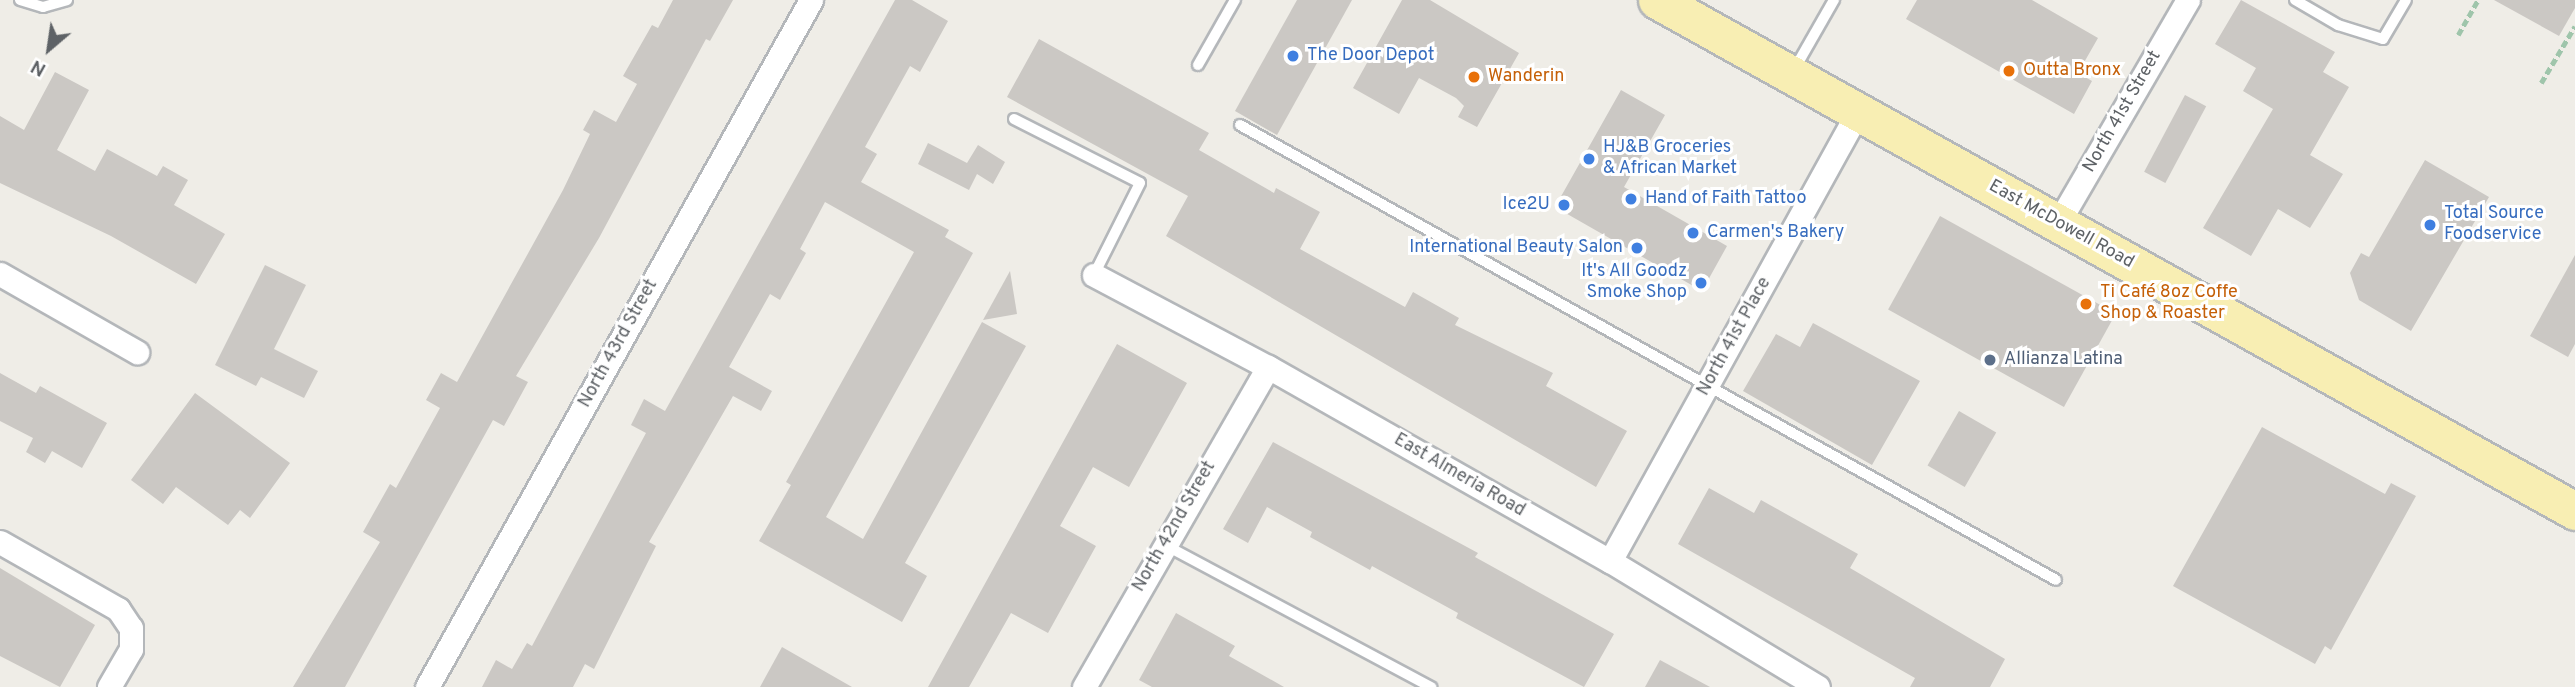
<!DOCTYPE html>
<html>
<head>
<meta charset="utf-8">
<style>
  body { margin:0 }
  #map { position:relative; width:2575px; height:687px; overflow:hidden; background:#efede7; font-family:Overpass,sans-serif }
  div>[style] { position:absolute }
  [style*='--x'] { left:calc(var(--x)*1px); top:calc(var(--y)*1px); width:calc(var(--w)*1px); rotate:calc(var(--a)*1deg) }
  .building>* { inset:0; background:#cbc8c4; transform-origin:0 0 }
  .path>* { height:4.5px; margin-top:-2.25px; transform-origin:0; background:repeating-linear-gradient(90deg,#9fc5ab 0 7px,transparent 0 10.5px) }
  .roads { filter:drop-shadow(2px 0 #b4b7ba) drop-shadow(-2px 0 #b4b7ba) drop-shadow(0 2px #b4b7ba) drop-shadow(0 -2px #b4b7ba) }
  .service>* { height:10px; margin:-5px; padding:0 5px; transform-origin:5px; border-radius:5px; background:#fff }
  .minor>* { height:23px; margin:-11.5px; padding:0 11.5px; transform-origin:11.5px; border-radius:11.5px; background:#fff }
  .primary>* { height:37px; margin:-18.5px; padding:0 18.5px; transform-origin:18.5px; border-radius:18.5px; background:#f8eeb3 }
  .dots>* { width:19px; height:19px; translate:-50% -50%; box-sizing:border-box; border:4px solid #fff; border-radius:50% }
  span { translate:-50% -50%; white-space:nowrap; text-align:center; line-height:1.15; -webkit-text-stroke:6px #fff; paint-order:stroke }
  .shop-label { font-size:18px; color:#366cbe }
  .left { translate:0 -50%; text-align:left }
  .right { translate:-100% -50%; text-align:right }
  .food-label { font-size:18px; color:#c56008 }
  .street-label { font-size:18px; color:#5e6266 }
  .service-label { font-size:18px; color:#4e5e75 }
  .north { position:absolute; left:14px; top:14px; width:70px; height:70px; -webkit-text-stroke:5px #fff; paint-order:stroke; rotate:209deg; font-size:19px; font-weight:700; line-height:28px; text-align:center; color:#5e6266 }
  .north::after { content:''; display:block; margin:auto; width:24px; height:32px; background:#5e6266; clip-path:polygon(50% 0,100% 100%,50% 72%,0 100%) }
</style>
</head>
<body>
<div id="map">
  <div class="building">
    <div style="clip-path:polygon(673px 0,733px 0,710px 41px,706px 39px,599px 238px,516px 376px,528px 382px,504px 426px,493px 420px,345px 687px,293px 687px,380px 542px,363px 532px,390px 484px,396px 488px,440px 408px,426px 400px,441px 373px,457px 382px,563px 190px,590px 134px,583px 130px,594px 110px,616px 122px,637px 84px,623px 76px,652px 25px,658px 28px)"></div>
    <div style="clip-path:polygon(895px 0,912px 0,948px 21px,920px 72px,910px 66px,865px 147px,877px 154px,861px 182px,949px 230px,945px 237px,973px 253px,826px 517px,863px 539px,982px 322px,1026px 346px,905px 563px,927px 576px,902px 622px,759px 541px,791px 485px,786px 482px,914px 252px,825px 202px,800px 249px,806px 253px,780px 300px,770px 294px,729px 367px,772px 391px,761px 411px,733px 396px,649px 542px,656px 546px,594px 669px,585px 664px,573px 687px,482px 687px,496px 660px,512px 669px,527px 643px,532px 646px,646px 433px,631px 425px,644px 399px,665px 411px)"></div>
    <div style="clip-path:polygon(1297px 0,1352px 0,1277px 135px,1235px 111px)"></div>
    <div style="clip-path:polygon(1402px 0,1430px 0,1519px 53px,1477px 127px,1458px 117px,1464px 106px,1456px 98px,1419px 78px,1399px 114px,1353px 88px)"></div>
    <div style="clip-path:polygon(1917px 0,2032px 0,2098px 38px,2078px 73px,2092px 81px,2074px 114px,1906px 19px)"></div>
    <div style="clip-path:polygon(2241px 0,2335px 52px,2323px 72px,2349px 87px,2310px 155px,2343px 174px,2310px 228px,2278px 209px,2251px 256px,2203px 228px,2273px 109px,2243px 91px,2256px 68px,2215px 44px)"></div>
    <div style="clip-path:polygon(2494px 0,2575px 0,2575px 8px,2559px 36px)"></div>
    <div style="clip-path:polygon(1039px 39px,1209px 133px,1199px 150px,1274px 193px,1276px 188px,1320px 212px,1300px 249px,1405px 307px,1413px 292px,1459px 318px,1455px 325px,1553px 373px,1546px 386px,1627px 431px,1596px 487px,1166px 236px,1188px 196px,1007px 97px)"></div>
    <div style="clip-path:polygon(55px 72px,89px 90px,57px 150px,95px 171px,107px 149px,157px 176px,163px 166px,188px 180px,174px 205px,225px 234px,196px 284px,111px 236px,0 183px,0 116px,24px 130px)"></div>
    <div style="clip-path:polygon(1621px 90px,1665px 115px,1624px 187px,1727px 246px,1702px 291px,1555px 207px)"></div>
    <div style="left:2185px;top:95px;width:24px;height:87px;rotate:28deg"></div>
    <div style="clip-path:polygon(928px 143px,967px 163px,978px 145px,1005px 162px,993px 184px,977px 174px,969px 190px,918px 164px)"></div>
    <div style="clip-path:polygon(2425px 160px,2489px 197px,2411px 331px,2359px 300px,2350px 273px,2361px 253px,2369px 257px)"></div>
    <div style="left:1940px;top:216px;width:201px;height:107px;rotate:29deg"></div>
    <div style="clip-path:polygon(2575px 255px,2575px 344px,2568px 357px,2530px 336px)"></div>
    <div style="clip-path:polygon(265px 265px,306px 285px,274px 349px,318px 371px,304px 398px,261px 377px,256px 386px,215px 365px)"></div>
    <div style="clip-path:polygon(1010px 271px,1017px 314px,983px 320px)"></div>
    <div style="clip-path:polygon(1813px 323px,1920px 381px,1872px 465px,1743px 391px,1776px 334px,1800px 347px)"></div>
    <div style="clip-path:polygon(1117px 344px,1187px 383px,1129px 487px,1093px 467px,1060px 526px,1096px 546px,1048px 633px,1011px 613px,969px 687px,928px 687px)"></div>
    <div style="clip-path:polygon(0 373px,36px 393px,40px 386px,107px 423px,82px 468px,52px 451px,45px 463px,26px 452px,33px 438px,0 421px)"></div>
    <div style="clip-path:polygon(195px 393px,290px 463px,250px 518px,240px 510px,228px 525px,176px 487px,163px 504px,131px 480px)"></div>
    <div style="left:1959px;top:411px;width:43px;height:63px;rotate:30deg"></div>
    <div style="clip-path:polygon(2262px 427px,2385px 494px,2391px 483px,2416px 496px,2331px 650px,2325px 646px,2315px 664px,2173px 586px)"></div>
    <div style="clip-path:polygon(1273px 442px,1478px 553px,1475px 557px,1614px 634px,1584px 687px,1456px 618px,1458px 613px,1372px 566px,1370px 570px,1310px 537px,1312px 532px,1267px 507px,1248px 543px,1223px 529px)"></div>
    <div style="clip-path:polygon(1709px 488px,1754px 513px,1761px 500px,1858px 554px,1850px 568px,2005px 659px,1990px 687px,1910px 687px,1915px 678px,1678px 544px)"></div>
    <div style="clip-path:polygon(0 568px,95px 625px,60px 687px,0 656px)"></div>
    <div style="clip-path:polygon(1176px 613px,1235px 646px,1229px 656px,1284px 687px,1152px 687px,1139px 680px)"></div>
    <div style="clip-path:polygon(782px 647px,852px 687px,760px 687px)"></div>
    <div style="clip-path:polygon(1660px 660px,1710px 687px,1645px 687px)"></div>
  </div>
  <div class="path">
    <div style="--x:2458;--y:35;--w:40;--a:-60.3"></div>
    <div style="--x:2541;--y:83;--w:66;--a:-59.2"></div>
  </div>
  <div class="roads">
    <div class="service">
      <div style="--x:20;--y:0;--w:24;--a:17"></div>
      <div style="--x:43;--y:7;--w:25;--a:-16"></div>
      <div style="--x:2295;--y:0;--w:50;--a:30.2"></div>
      <div style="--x:2338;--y:25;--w:47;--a:17.3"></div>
      <div style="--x:2383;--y:39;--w:45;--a:-59.5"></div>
      <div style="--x:1198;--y:65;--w:75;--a:-60.4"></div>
      <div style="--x:1794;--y:70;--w:81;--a:-60.3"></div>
      <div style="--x:1014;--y:119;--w:141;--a:26.9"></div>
      <div style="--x:1140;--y:183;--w:103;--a:116.6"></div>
      <div style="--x:1240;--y:125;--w:934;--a:29.14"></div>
      <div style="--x:1165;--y:545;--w:302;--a:28.1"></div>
    </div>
    <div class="minor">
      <div style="--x:2058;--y:223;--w:258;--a:-59.8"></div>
      <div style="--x:0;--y:274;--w:158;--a:29.7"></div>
      <div style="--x:1094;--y:275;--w:197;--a:27.9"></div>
      <div style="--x:1268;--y:367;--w:393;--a:29.6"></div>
      <div style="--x:1610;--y:561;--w:243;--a:31.2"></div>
      <div style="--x:0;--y:542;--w:136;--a:29.6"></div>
      <div style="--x:118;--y:609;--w:23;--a:56"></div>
      <div style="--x:131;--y:628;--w:21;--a:90"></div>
      <div style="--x:131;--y:649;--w:44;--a:120.1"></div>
      <div style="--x:1610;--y:561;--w:513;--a:-61.09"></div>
      <div style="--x:427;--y:687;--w:787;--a:-60.8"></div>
      <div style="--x:1084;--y:687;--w:369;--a:-60.1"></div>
    </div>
    <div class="primary">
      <div style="--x:1657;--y:0;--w:1051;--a:29.1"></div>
    </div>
  </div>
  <div class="dots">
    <div style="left:1293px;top:56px;background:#3f7fe0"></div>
    <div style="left:2009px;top:71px;background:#e8710a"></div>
    <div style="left:1474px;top:77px;background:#e8710a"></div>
    <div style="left:1589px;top:159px;background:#3f7fe0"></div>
    <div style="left:1631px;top:199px;background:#3f7fe0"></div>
    <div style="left:1564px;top:205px;background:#3f7fe0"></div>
    <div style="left:2430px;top:225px;background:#3f7fe0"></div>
    <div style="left:1693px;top:233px;background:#3f7fe0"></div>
    <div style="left:1637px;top:248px;background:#3f7fe0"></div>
    <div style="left:1701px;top:283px;background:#3f7fe0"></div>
    <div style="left:2086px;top:304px;background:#e8710a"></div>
    <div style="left:1990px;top:360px;background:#5c6f8a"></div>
  </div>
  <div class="shop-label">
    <span class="left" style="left:1307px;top:56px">The Door Depot</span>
    <span class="left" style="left:1603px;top:159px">HJ&amp;B Groceries<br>&amp; African Market</span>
    <span class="left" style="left:1645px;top:199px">Hand of Faith Tattoo</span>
    <span class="right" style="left:1550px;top:205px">Ice2U</span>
    <span class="left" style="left:2444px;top:225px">Total Source<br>Foodservice</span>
    <span class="left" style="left:1707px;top:233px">Carmen's Bakery</span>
    <span class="right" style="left:1623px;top:248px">International Beauty Salon</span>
    <span class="right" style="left:1687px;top:283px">It's All Goodz<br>Smoke Shop</span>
  </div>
  <div class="food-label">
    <span class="left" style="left:2023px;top:71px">Outta Bronx</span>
    <span class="left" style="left:1488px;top:77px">Wanderin</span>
    <span class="left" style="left:2100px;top:304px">Ti Café 8oz Coffe<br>Shop &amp; Roaster</span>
  </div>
  <div class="street-label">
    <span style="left:2123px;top:112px;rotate:-60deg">North 41st Street</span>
    <span style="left:2061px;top:225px;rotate:29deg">East McDowell Road</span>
    <span style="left:1735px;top:337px;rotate:-61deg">North 41st Place</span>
    <span style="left:619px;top:344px;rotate:-61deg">North 43rd Street</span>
    <span style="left:1459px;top:476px;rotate:30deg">East Almeria Road</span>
    <span style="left:1175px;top:527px;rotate:-60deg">North 42nd Street</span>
  </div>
  <div class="service-label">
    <span class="left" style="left:2004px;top:360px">Allianza Latina</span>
  </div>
  <div class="north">N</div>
</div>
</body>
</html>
